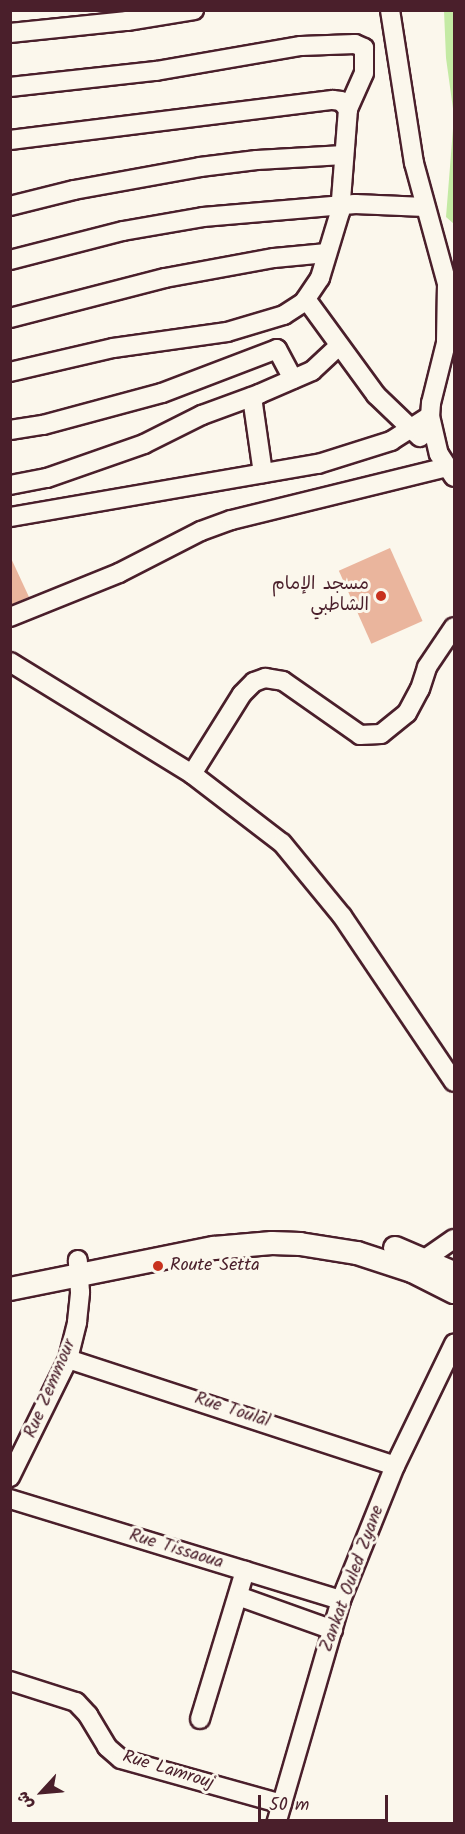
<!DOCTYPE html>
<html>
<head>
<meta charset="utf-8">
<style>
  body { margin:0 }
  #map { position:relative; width:465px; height:1834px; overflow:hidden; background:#fbf7ec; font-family:Kalam,"Playpen Sans Arabic",sans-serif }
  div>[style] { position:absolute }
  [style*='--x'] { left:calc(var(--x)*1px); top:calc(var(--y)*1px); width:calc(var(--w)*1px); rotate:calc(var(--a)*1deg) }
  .green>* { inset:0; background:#c4eaa4 }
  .building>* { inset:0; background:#eab59d; transform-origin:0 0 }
  .roads { filter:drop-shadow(2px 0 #4a1f2b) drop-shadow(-2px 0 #4a1f2b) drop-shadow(0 2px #4a1f2b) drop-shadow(0 -2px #4a1f2b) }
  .minor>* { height:18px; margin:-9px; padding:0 9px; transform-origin:9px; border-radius:9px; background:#fbf7ec }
  .major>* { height:22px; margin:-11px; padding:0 11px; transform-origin:11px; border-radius:11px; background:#fbf7ec }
  .dots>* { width:16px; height:16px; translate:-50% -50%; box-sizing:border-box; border:3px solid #fbf7ec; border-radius:50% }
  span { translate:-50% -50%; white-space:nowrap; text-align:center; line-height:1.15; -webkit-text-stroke:6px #fbf7ec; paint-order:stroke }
  .poi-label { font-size:18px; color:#4a1f2b }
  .right { translate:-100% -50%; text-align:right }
  .left { translate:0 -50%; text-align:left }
  .street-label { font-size:18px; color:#4a1f2b }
  .frame { position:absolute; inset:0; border:12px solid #4a1f2b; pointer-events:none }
  .north { position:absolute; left:12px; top:1762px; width:60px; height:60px; -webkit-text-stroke:4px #fbf7ec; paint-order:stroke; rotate:244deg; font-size:16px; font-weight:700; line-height:24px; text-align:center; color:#4a1f2b }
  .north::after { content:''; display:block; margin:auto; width:21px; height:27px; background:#4a1f2b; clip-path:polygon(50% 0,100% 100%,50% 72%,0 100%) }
  .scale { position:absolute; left:258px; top:1795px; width:130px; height:27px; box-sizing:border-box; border:3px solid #4a1f2b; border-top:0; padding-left:8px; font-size:18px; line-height:21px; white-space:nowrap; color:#4a1f2b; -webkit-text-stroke:4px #fbf7ec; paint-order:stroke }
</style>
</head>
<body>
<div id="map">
  <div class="green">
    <div style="clip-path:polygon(444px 11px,454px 11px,454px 224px,446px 217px,454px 116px,446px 58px)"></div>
  </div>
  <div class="building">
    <div style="left:390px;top:548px;width:80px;height:56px;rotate:66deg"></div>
    <div style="clip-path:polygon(10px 556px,29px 597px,10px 605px)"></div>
  </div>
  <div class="roads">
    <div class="minor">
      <div style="--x:390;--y:10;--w:155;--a:81.1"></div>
      <div style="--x:414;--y:163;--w:125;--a:74.7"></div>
      <div style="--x:447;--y:284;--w:59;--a:91"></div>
      <div style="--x:446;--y:343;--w:62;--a:104"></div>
      <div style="--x:431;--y:403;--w:13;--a:94"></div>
      <div style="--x:430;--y:416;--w:39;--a:77"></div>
      <div style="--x:439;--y:454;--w:27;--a:57"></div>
      <div style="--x:10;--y:33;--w:118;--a:-5.9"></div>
      <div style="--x:127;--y:21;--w:68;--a:-9.3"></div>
      <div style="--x:10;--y:87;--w:147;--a:-6.3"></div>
      <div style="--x:156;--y:71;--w:147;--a:-9.8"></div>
      <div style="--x:301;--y:46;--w:54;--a:-2.1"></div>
      <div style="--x:355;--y:44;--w:10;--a:24"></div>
      <div style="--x:364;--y:48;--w:25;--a:90"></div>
      <div style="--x:364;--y:73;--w:39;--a:114"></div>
      <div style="--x:348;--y:109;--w:103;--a:94.4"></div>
      <div style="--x:340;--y:212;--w:69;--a:106.9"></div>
      <div style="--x:320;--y:278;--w:29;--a:124"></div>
      <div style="--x:304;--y:302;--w:24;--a:147"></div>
      <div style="--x:284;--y:315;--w:59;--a:163.4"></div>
      <div style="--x:227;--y:332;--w:115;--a:172"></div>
      <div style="--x:113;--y:348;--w:106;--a:166.9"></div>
      <div style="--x:10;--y:140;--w:325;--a:-7.1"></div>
      <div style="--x:333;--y:100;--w:8;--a:7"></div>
      <div style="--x:341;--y:101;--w:11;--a:49"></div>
      <div style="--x:10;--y:206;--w:66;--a:-14"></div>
      <div style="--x:74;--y:190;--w:128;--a:-10.3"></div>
      <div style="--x:200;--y:167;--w:57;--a:-7"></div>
      <div style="--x:257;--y:160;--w:87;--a:-3.3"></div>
      <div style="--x:10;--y:260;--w:117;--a:-14.4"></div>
      <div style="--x:123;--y:231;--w:81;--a:-9.9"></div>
      <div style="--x:203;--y:217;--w:153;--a:-4.9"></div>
      <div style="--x:355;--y:204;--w:70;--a:2.5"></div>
      <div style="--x:306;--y:299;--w:119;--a:53.9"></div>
      <div style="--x:376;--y:395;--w:61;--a:43.7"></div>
      <div style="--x:10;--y:318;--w:160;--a:-14.5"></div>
      <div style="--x:165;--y:278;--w:111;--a:-10.4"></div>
      <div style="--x:274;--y:258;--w:53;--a:-5.4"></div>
      <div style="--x:252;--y:397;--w:77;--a:81.8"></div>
      <div style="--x:10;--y:430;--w:33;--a:-9"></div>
      <div style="--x:43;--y:425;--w:123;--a:-15.1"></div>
      <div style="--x:162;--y:393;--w:123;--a:-20.9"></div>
      <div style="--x:277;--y:349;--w:34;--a:62"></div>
      <div style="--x:10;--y:485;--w:38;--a:-11"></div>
      <div style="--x:47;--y:478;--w:103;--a:-19.3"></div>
      <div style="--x:144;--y:444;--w:65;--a:-26.6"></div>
      <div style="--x:202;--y:415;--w:61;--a:-20.2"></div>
      <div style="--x:259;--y:394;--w:58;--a:-23.5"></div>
      <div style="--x:312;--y:371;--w:37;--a:-43"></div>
      <div style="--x:10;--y:517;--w:313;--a:-9.8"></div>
      <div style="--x:318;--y:464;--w:77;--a:-17.5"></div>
      <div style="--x:391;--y:441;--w:46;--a:-32.7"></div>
      <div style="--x:10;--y:617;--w:118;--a:-22"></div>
      <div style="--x:119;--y:573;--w:92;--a:-27.1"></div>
      <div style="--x:201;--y:531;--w:32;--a:-20"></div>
      <div style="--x:231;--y:520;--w:222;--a:-13.8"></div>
      <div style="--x:10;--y:662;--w:214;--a:31.6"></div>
      <div style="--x:192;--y:774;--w:113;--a:37.5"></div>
      <div style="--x:282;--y:843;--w:94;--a:50.6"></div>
      <div style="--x:342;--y:916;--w:200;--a:56"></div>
      <div style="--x:192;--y:774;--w:94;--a:-58"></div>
      <div style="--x:242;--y:694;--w:17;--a:-45"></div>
      <div style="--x:254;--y:682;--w:12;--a:-20"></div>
      <div style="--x:265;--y:678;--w:18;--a:9"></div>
      <div style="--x:283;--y:681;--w:94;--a:35"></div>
      <div style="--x:360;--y:735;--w:21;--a:-3"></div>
      <div style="--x:381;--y:734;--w:33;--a:-39"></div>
      <div style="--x:407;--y:713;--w:27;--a:-62"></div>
      <div style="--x:420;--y:689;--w:23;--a:-72"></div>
      <div style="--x:427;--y:667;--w:48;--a:-56"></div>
      <div style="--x:425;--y:1259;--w:35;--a:-35"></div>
      <div style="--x:68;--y:1359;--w:344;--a:18.1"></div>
      <div style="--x:10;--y:1477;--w:131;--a:-63.8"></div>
      <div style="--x:68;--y:1359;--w:38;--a:-76"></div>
      <div style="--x:77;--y:1322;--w:30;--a:-84"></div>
      <div style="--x:80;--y:1292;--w:32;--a:-94"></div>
      <div style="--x:10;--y:1499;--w:346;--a:17"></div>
      <div style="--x:238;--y:1596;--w:101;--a:19.7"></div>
      <div style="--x:10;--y:1681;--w:69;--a:17.7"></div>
      <div style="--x:76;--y:1702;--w:18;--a:47"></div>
      <div style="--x:88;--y:1715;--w:37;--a:59"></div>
      <div style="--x:107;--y:1747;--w:18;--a:41"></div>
      <div style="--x:121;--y:1759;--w:167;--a:15.6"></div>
      <div style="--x:200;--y:1719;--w:155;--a:-73.1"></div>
      <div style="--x:276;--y:1824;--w:233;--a:-73.8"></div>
      <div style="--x:341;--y:1600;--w:144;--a:-68.1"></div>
      <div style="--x:395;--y:1466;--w:136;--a:-64.2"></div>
    </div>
    <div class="major">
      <div style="--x:395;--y:1248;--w:64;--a:23"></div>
      <div style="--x:10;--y:1289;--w:208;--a:-11.4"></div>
      <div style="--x:214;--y:1248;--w:58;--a:-4.9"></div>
      <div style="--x:272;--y:1243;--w:28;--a:2"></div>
      <div style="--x:300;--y:1244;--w:58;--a:9"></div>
      <div style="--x:357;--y:1253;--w:58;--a:18.1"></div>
      <div style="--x:412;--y:1271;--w:47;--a:26.6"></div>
    </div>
  </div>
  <div class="dots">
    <div style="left:381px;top:596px;background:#c8321e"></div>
    <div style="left:158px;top:1266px;background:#c8321e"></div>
  </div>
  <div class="poi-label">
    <span class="right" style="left:369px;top:596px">مسجد الإمام<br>الشاطبي</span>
    <span class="left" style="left:170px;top:1266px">Route Setta</span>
  </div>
  <div class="street-label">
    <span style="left:51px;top:1389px;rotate:-67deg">Rue Zemmour</span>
    <span style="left:232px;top:1411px;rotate:18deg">Rue Toulal</span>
    <span style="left:176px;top:1550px;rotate:17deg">Rue Tissaoua</span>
    <span style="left:353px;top:1579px;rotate:-70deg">Zankat Ouled Zyane</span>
    <span style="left:168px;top:1771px;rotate:17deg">Rue Lamrouj</span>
  </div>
  <div class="frame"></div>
  <div class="north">ش</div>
  <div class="scale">50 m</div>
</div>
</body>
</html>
